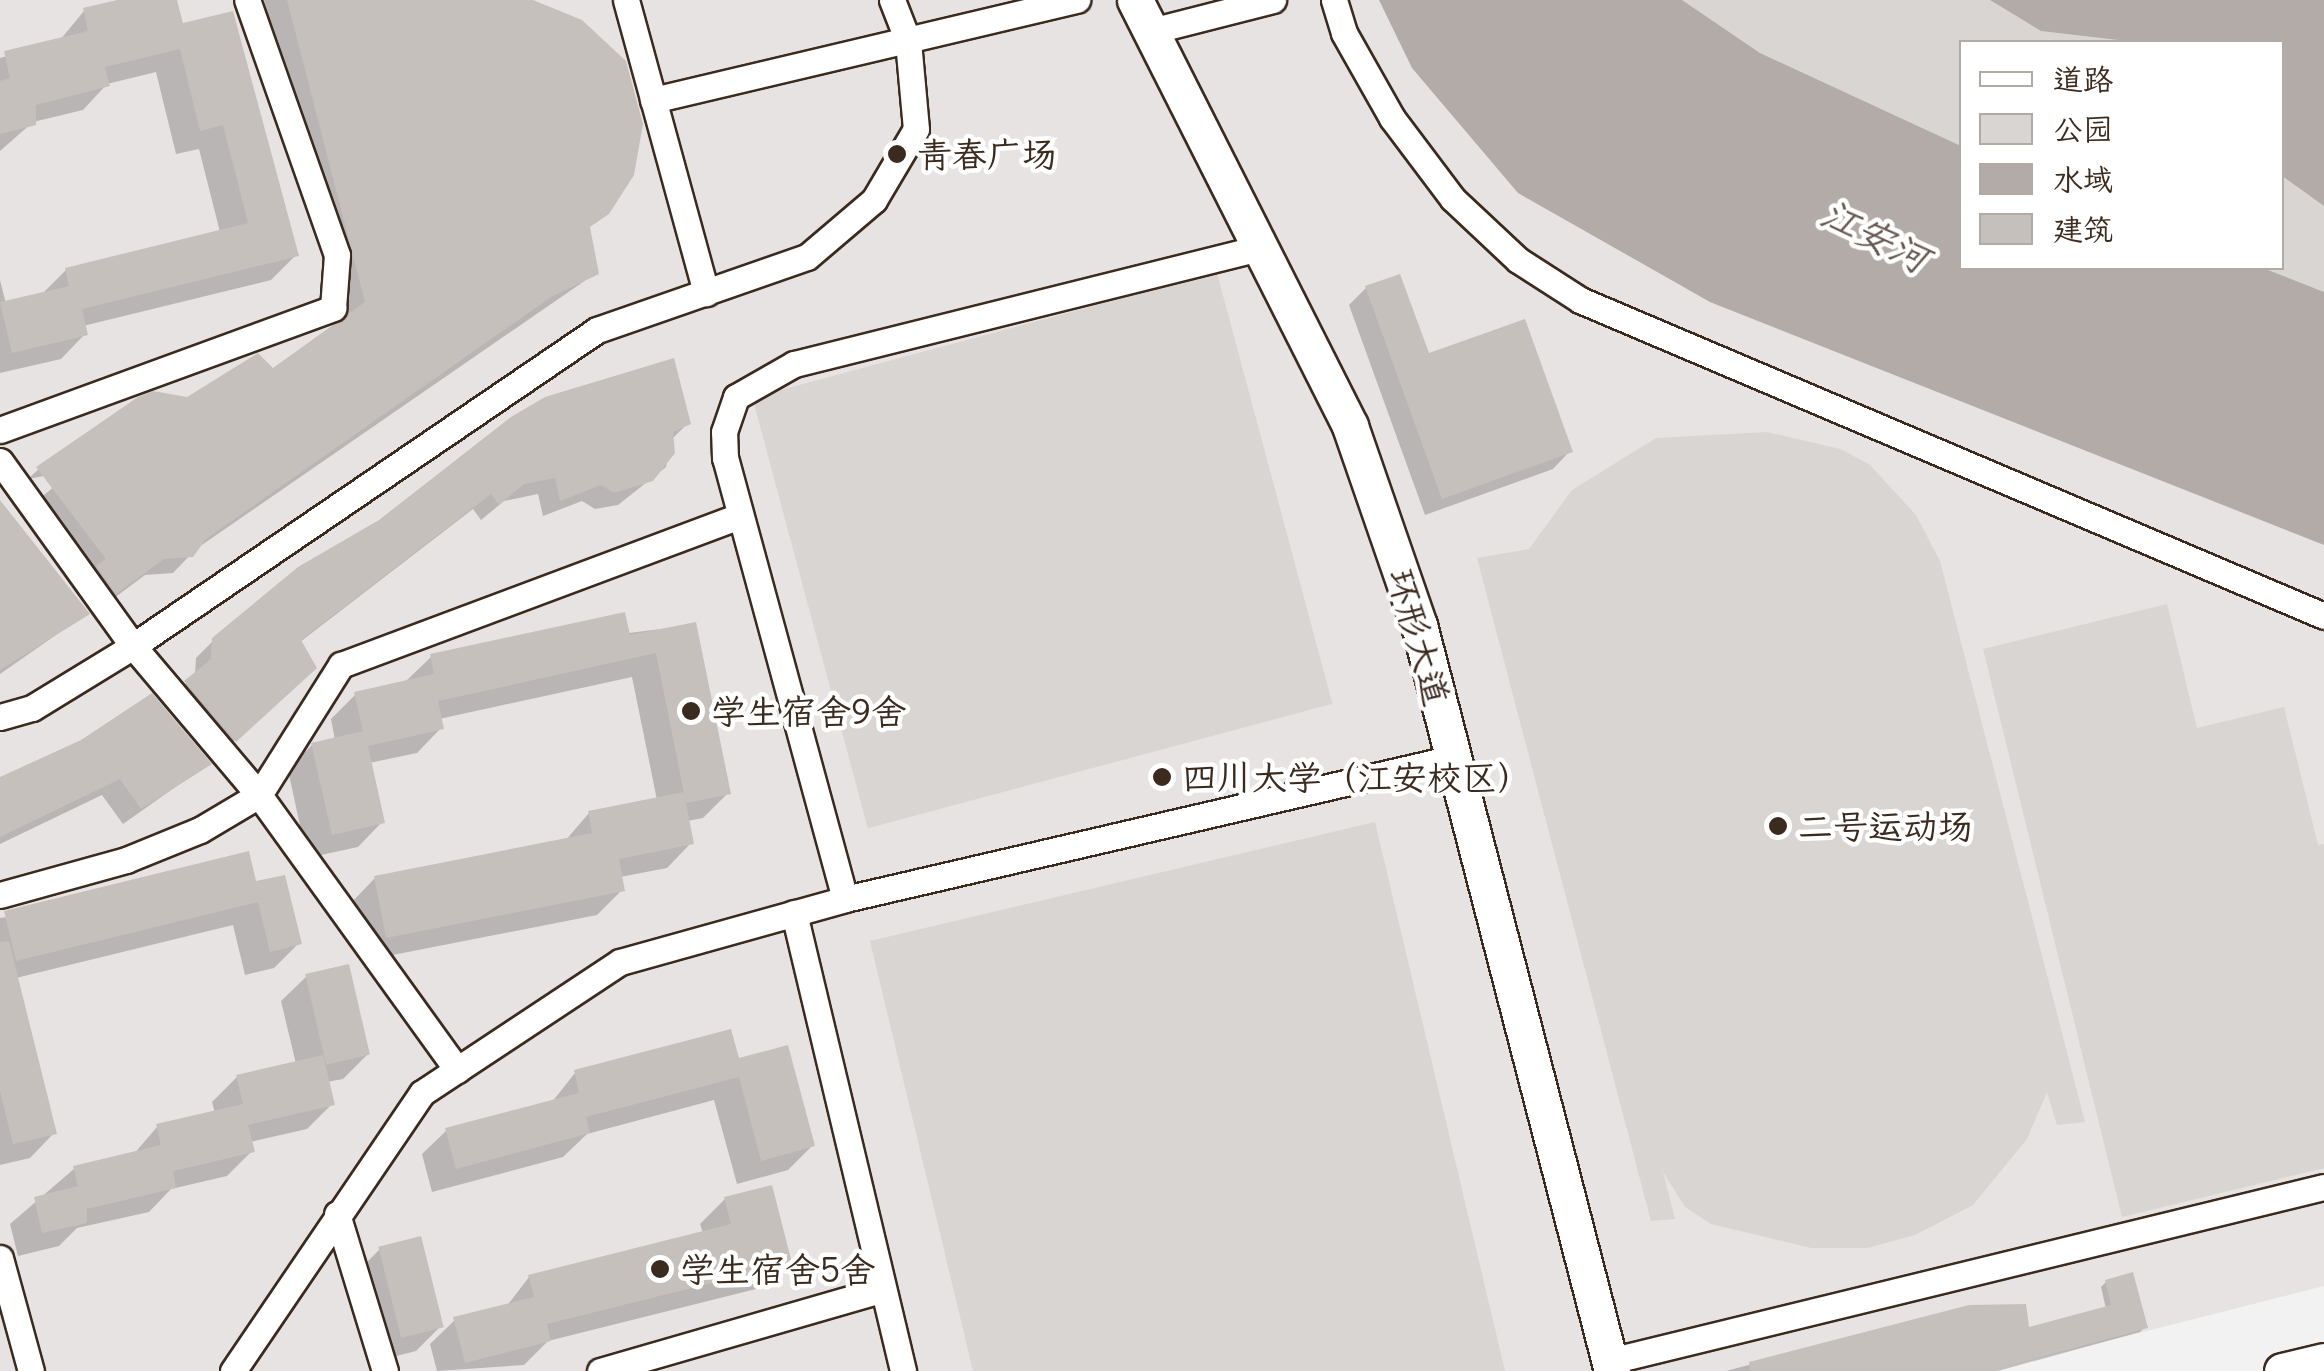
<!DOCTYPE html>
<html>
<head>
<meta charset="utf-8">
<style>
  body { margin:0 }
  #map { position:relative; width:2324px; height:1371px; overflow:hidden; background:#f3f2f2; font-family:Delius,"LXGW WenKai TC",sans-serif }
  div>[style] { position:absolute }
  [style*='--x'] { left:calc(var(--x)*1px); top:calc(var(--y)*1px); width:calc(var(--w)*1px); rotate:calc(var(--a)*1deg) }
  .built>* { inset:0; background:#e6e3e2 }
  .green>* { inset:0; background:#d8d5d2; transform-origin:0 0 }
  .water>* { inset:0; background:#b2aba7 }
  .shadow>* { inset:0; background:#0003 }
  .building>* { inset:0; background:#c6c0bd; transform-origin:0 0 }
  .roads { filter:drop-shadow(2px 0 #3b2a1e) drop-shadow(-2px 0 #3b2a1e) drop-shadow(0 2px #3b2a1e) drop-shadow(0 -2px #3b2a1e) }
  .street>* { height:25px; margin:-12.5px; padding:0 12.5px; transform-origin:12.5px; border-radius:12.5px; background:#fff }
  .secondary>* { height:35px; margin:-17.5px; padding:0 17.5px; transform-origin:17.5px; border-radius:17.5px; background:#fff }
  .dots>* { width:28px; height:28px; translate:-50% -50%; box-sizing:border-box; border:5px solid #fff; border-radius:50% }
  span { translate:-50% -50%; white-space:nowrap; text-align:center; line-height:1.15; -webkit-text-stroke:9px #fff; paint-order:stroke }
  .poi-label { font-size:35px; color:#3b2a1e }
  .left { translate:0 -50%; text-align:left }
  .street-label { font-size:35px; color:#3b2a1e }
  .water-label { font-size:38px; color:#65574e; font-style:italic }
  .legend { position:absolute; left:1959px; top:40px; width:325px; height:230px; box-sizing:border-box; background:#fff; border:2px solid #b1aaa5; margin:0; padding:12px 18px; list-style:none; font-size:30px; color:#3b2a1e }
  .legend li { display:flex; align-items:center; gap:20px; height:50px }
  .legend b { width:50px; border:2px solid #b1aaa5 }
</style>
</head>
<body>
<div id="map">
  <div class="built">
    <div style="clip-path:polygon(evenodd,0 0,2324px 0,2324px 1286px,1989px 1371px,0 1371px,0 0,1962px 42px,2282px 42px,2282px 268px,1962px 268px,1962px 42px)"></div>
  </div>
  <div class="green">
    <div style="clip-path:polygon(1682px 0,1990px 0,2041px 31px,2135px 42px,1962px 42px,1961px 146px,1760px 53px)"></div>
    <div style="clip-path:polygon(2282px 176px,2324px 206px,2324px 292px,2263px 268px,2282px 268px)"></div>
    <div style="left:1217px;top:273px;width:446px;height:481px;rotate:75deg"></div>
    <div style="clip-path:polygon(1767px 432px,1840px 449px,1869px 464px,1916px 515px,1940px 561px,2085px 1122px,2057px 1125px,2047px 1092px,2027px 1139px,1973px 1205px,1915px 1235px,1867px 1248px,1811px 1248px,1711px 1224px,1685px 1207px,1663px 1172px,1675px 1219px,1651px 1221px,1477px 558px,1529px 549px,1572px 490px,1656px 438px)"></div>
    <div style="clip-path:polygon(2167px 604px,2197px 728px,2284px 707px,2318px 845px,2324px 844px,2324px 1168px,2122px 1217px,1983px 649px)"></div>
    <div style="clip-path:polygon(1375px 822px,1505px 1371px,973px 1371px,870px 941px)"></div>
  </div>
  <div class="water">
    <div style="clip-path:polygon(1379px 0,1682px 0,1760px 53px,1961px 146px,1962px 268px,2263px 268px,2324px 292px,2324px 545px,1710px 302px,1518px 193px,1412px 68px)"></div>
    <div style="clip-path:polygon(1990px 0,2324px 0,2324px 206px,2282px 176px,2282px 42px,2135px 42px,2041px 31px)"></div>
  </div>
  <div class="shadow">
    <div style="clip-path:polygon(128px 0,175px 0,181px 26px,296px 255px,271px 280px,83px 326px,85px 334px,61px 359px,0 373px,0 280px,6px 304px,41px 295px,66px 270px,220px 232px,199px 149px,176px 154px,156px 72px,107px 84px,83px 110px,33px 122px,0 151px,0 58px,60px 40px,84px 11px)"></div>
    <div style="clip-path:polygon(264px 0,527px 0,596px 273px,196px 549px,173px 573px,145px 575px,98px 610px,34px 503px,75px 470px,28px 479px,41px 467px,187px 400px,272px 371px,348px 317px)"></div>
    <div style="clip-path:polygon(1366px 288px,1428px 356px,1570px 451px,1553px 469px,1425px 515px,1349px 305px)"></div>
    <div style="clip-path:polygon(688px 423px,671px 440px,666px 467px,618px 505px,595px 509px,582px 501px,543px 516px,538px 494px,504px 501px,481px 520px,473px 509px,300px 642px,296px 684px,217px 757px,168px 700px,195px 675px,196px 658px,214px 640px,380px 522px)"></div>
    <div style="clip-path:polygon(0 519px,86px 614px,0 674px)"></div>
    <div style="clip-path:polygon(694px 625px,728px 793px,703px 818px,687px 821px,691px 843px,667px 868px,620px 877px,622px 890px,597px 915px,362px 961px,351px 903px,375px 878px,565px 841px,589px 813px,657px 800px,632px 677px,439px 719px,441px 728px,417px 753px,369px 763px,382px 822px,358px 847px,307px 858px,288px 770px,312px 745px,335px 740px,331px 719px,355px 695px,406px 681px,431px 657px)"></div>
    <div style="clip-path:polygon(208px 764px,123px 824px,102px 795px,0 844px,0 779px)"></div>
    <div style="clip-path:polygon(254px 884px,299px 943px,274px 968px,245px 975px,233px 925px,16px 978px,54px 1133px,30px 1158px,0 1165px,0 918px)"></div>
    <div style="clip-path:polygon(306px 977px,368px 1054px,343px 1079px,327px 1082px,332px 1104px,307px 1129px,250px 1142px,252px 1151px,227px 1176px,171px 1189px,149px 1212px,77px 1228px,59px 1246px,18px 1256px,10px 1224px,75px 1168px,133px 1155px,157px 1127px,215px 1113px,212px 1102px,237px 1077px,296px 1064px,281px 1001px)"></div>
    <div style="clip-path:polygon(737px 1061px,812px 1146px,788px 1170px,737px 1184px,714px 1100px,587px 1134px,563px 1157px,432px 1192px,422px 1154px,447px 1130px,552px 1102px,575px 1073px)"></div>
    <div style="clip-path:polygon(725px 1199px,789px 1262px,764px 1287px,548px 1341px,524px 1365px,437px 1371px,430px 1344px,455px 1320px,506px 1307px,529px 1277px,703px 1233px,700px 1224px)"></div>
    <div style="clip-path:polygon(380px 1249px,441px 1326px,416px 1351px,377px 1361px,355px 1274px)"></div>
    <div style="clip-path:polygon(2106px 1282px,2145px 1327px,2140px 1332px,1998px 1371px,1726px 1371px,1970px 1307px,2027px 1330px,2106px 1309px,2101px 1287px)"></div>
  </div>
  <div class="building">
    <div style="clip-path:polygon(117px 0,177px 0,183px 23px,233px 11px,299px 256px,82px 309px,88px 335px,12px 353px,0 302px,69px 286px,65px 268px,248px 223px,223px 125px,200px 131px,180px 49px,105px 67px,110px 86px,36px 105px,36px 125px,0 134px,0 81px,10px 78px,4px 51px,88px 31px,83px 8px)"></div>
    <div style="clip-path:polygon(287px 0,533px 0,582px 20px,626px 61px,643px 124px,634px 175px,609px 214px,590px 227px,599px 274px,551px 297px,206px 539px,193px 557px,164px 559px,116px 594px,96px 566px,106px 559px,36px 467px,138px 397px,153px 391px,187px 397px,258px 353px,273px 368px,365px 302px)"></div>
    <div style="clip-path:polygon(1400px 274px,1429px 353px,1525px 319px,1573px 452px,1442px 499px,1365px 286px)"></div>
    <div style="clip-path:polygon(674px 358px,691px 424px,673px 432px,675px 453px,653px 481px,614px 493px,601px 485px,560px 501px,555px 478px,524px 484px,499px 505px,491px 494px,301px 640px,317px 668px,236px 742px,184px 681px,211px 659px,212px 638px,298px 567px,379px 520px,511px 417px,545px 397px)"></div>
    <div style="clip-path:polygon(0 500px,90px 614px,0 670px)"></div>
    <div style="clip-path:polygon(625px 612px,630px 635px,696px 622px,731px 794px,686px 803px,656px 653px,438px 701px,444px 729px,368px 746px,385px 823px,332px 835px,311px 743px,363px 731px,354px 692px,434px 674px,430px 654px)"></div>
    <div style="clip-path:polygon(152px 693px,212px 764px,141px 809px,120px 779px,0 837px,0 777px,81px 740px)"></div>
    <div style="clip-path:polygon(684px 792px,694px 844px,619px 859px,625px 891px,386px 938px,374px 876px,592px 833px,588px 811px)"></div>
    <div style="clip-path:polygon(249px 851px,256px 881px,285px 875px,302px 944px,270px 952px,258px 902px,16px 961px,4px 911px)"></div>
    <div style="clip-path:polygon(9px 941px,57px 1134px,13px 1144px,0 1091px,0 942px)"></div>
    <div style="left:349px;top:964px;width:93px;height:45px;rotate:77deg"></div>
    <div style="clip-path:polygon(731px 1029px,739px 1058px,788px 1045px,815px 1146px,761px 1161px,739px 1077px,586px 1117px,590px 1133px,456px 1169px,445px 1128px,579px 1093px,574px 1070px)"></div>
    <div style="clip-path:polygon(323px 1055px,335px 1105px,248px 1125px,255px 1152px,173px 1171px,176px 1188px,87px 1209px,87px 1223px,42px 1233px,34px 1197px,78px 1186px,73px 1166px,161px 1145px,156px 1124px,243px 1104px,236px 1075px)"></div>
    <div style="clip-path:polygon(772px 1185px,792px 1263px,547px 1324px,551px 1341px,465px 1363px,453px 1317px,534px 1297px,528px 1275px,731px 1224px,724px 1197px)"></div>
    <div style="left:421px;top:1236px;width:94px;height:44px;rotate:76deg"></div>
    <div style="clip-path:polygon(2133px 1272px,2148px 1328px,1989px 1371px,1750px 1371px,1749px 1362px,1969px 1305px,2026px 1304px,2029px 1327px,2111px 1305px,2105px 1280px)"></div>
  </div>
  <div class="roads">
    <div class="street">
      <div style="--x:626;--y:0;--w:304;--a:74.7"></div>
      <div style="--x:1334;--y:0;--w:34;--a:73"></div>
      <div style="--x:1344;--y:33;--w:98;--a:60.5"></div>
      <div style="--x:1392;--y:118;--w:101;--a:53"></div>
      <div style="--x:1453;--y:199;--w:89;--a:43.2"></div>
      <div style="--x:1518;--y:260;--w:74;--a:32.8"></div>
      <div style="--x:1580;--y:300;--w:808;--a:23.01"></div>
      <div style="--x:1151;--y:31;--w:126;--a:-14.3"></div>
      <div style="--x:653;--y:100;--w:436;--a:-13.3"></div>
      <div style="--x:0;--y:430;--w:355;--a:-20.1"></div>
      <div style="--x:333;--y:308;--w:53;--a:-85.7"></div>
      <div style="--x:337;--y:255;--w:270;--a:-109.4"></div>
      <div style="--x:0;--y:461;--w:228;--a:54.3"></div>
      <div style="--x:133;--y:646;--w:195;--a:49.8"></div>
      <div style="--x:259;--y:795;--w:339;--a:54.2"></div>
      <div style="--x:0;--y:717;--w:33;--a:-16"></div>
      <div style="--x:32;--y:708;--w:119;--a:-31.5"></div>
      <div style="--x:133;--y:646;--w:561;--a:-34.26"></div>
      <div style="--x:597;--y:330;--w:222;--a:-19.2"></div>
      <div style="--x:807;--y:257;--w:88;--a:-40.4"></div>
      <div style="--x:874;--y:200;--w:82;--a:-59.4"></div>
      <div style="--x:916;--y:129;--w:88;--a:-95.2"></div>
      <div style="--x:908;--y:41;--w:44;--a:-111.3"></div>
      <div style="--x:0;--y:895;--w:131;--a:-15.5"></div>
      <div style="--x:126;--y:860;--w:80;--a:-22.1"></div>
      <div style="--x:200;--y:830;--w:69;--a:-30.7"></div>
      <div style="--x:259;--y:795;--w:154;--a:-57.8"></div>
      <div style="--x:341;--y:665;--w:425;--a:-20.5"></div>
      <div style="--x:845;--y:899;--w:624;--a:-13.06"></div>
      <div style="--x:794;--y:913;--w:471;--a:76.6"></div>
      <div style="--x:337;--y:1214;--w:164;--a:73"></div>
      <div style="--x:0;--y:1258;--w:117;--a:74.7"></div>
      <div style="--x:1610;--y:1361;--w:735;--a:-13.7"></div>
      <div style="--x:233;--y:1371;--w:336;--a:-55.8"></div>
      <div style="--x:422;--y:1093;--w:237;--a:-33.5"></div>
      <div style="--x:620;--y:962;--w:234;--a:-15.6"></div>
      <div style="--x:845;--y:899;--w:457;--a:-105.2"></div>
      <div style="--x:725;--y:458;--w:26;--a:-92"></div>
      <div style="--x:724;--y:432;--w:37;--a:-71"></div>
      <div style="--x:736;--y:397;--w:67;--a:-29.6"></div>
      <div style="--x:794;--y:364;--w:482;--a:-14"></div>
      <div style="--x:600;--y:1371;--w:292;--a:-16.1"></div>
    </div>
    <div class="secondary">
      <div style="--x:1135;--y:0;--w:477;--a:63.2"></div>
      <div style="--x:1350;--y:426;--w:211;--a:70.9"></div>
      <div style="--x:1419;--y:625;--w:771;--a:75.49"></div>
      <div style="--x:2282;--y:1371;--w:43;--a:-13.4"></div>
    </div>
  </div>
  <div class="dots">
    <div style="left:897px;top:154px;background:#3b2a1e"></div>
    <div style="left:691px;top:711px;background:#3b2a1e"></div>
    <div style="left:1162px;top:777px;background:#3b2a1e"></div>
    <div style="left:1778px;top:826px;background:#3b2a1e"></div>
    <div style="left:660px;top:1269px;background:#3b2a1e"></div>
  </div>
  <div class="poi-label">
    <span class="left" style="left:917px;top:154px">青春广场</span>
    <span class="left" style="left:711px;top:711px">学生宿舍9舍</span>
    <span class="left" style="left:1182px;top:777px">四川大学（江安校区）</span>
    <span class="left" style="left:1798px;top:826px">二号运动场</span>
    <span class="left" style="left:680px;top:1269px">学生宿舍5舍</span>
  </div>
  <div class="street-label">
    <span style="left:1419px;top:637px;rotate:74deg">环形大道</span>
  </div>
  <div class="water-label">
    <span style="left:1875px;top:236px;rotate:27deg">江安河</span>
  </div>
  <ul class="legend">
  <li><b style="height:12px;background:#fff"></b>道路</li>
  <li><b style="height:28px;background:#d8d5d2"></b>公园</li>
  <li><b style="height:28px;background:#b2aba7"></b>水域</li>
  <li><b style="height:28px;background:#c6c0bd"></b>建筑</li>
  </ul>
</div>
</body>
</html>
